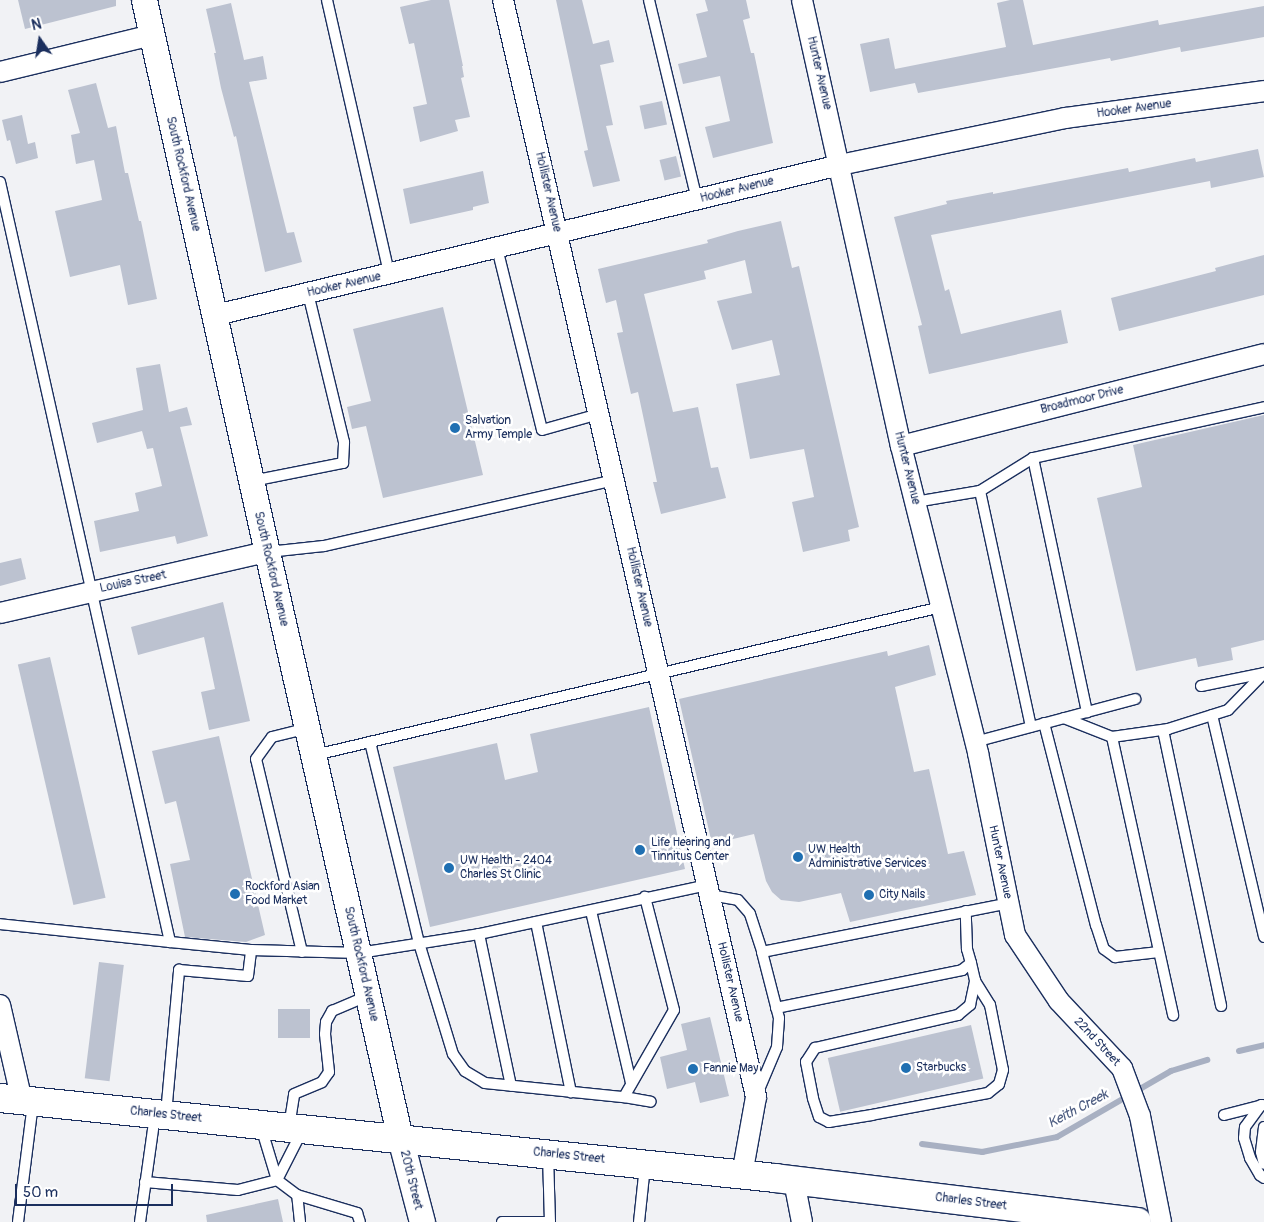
<!DOCTYPE html>
<html>
<head>
<meta charset="utf-8">
<style>
  body { margin:0 }
  #map { position:relative; width:1264px; height:1222px; overflow:hidden; background:#f1f2f5; font-family:Pangolin,sans-serif }
  div>[style] { position:absolute }
  [style*='--x'] { left:calc(var(--x)*1px); top:calc(var(--y)*1px); width:calc(var(--w)*1px); rotate:calc(var(--a)*1deg) }
  .stream>* { height:6px; margin:-3px; padding:0 3px; transform-origin:3px; border-radius:3px; background:#a8b0c2 }
  .building>* { inset:0; background:#bcc2d0; transform-origin:0 0 }
  .roads { filter:drop-shadow(1px 0 #1b2f5e) drop-shadow(-1px 0 #1b2f5e) drop-shadow(0 1px #1b2f5e) drop-shadow(0 -1px #1b2f5e) }
  .service>* { height:10px; margin:-5px; padding:0 5px; transform-origin:5px; border-radius:5px; background:#fff }
  .minor>* { height:20px; margin:-10px; padding:0 10px; transform-origin:10px; border-radius:10px; background:#fff }
  .tertiary>* { height:25px; margin:-12.5px; padding:0 12.5px; transform-origin:12.5px; border-radius:12.5px; background:#fff }
  .secondary>* { height:28px; margin:-14px; padding:0 14px; transform-origin:14px; border-radius:14px; background:#fff }
  .dots>* { width:14px; height:14px; translate:-50% -50%; box-sizing:border-box; border:2px solid #fff; border-radius:50% }
  span { translate:-50% -50%; white-space:nowrap; text-align:center; line-height:1.15; -webkit-text-stroke:5px #fff; paint-order:stroke }
  .street-label { font-size:12px; color:#1b2f5e }
  .poi-label { font-size:12px; color:#1b2f5e }
  .left { translate:0 -50%; text-align:left }
  .water-label { font-size:14px; color:#4c5c81; font-style:italic }
  .north { position:absolute; left:15px; top:15px; width:50px; height:50px; -webkit-text-stroke:4px #fff; paint-order:stroke; rotate:347deg; font-size:14px; font-weight:700; line-height:20px; text-align:center; color:#1b2f5e }
  .north::after { content:''; display:block; margin:auto; width:18px; height:22px; background:#1b2f5e; clip-path:polygon(50% 0,100% 100%,50% 72%,0 100%) }
  .scale { position:absolute; left:15px; top:1184px; width:158px; height:22px; box-sizing:border-box; border:2px solid #1b2f5e; border-top:0; padding-left:6px; font-size:15px; line-height:18px; white-space:nowrap; color:#1b2f5e; -webkit-text-stroke:4px #fff; paint-order:stroke }
</style>
</head>
<body>
<div id="map">
  <div class="stream">
    <div style="--x:1239;--y:1051;--w:26;--a:-13"></div>
    <div style="--x:922;--y:1144;--w:61;--a:7.6"></div>
    <div style="--x:982;--y:1152;--w:76;--a:-11.3"></div>
    <div style="--x:1057;--y:1137;--w:132;--a:-30.1"></div>
    <div style="--x:1171;--y:1071;--w:38;--a:-17"></div>
  </div>
  <div class="building">
    <div style="clip-path:polygon(18px 0,116px 0,116px 6px,25px 29px)"></div>
    <div style="clip-path:polygon(431px 0,449px 0,463px 66px,462px 66px,464px 77px,461px 78px,470px 117px,455px 120px,458px 131px,420px 142px,413px 107px,427px 104px,414px 43px,409px 44px,400px 7px)"></div>
    <div style="clip-path:polygon(556px 0,582px 0,593px 44px,609px 40px,614px 62px,600px 65px,613px 125px,606px 126px,620px 181px,593px 187px,584px 151px,588px 150px)"></div>
    <div style="clip-path:polygon(705px 0,746px 0,750px 18px,743px 20px,751px 53px,754px 53px,773px 143px,713px 158px,705px 127px,730px 121px,720px 76px,683px 84px,678px 64px,707px 57px,696px 14px,708px 11px)"></div>
    <div style="clip-path:polygon(1010px 0,1023px 0,1033px 45px,1158px 20px,1159px 25px,1264px 6px,1264px 37px,1181px 52px,1180px 47px,1111px 61px,1110px 58px,918px 93px,915px 83px,870px 92px,860px 44px,889px 38px,895px 69px,1006px 47px,997px 3px)"></div>
    <div style="clip-path:polygon(231px 3px,244px 60px,263px 56px,267px 79px,249px 82px,287px 233px,294px 232px,302px 262px,265px 272px,236px 136px,234px 137px,221px 88px,214px 53px,216px 53px,206px 9px)"></div>
    <div style="clip-path:polygon(96px 83px,108px 128px,116px 126px,125px 173px,128px 173px,139px 221px,141px 221px,157px 299px,128px 305px,120px 265px,70px 277px,55px 211px,102px 200px,94px 160px,76px 164px,71px 135px,80px 133px,68px 90px)"></div>
    <div style="left:662px;top:101px;width:24px;height:23px;rotate:78deg"></div>
    <div style="clip-path:polygon(22px 115px,28px 144px,35px 142px,38px 158px,16px 164px,10px 140px,7px 141px,2px 120px)"></div>
    <div style="clip-path:polygon(1258px 149px,1264px 177px,1211px 188px,1210px 181px,931px 235px,945px 291px,949px 289px,961px 334px,1061px 310px,1068px 343px,929px 374px,918px 326px,922px 325px,894px 217px,947px 204px,946px 201px,993px 192px,993px 194px,1128px 168px,1129px 172px,1195px 158px,1196px 162px)"></div>
    <div style="left:676px;top:156px;width:21px;height:17px;rotate:76deg"></div>
    <div style="clip-path:polygon(483px 171px,489px 203px,473px 207px,473px 210px,410px 224px,403px 189px)"></div>
    <div style="clip-path:polygon(781px 221px,792px 268px,799px 266px,859px 527px,848px 530px,850px 541px,803px 552px,792px 502px,814px 497px,804px 449px,750px 459px,736px 384px,780px 375px,772px 340px,732px 350px,717px 301px,752px 293px,745px 260px,704px 271px,706px 279px,644px 294px,673px 412px,698px 407px,711px 468px,718px 467px,726px 498px,661px 514px,653px 482px,657px 482px,638px 392px,631px 394px,617px 333px,623px 332px,616px 300px,606px 303px,598px 269px,708px 243px,707px 240px,738px 231px)"></div>
    <div style="clip-path:polygon(1264px 255px,1264px 295px,1119px 331px,1111px 298px,1216px 271px,1215px 268px)"></div>
    <div style="clip-path:polygon(443px 307px,483px 475px,383px 498px,366px 426px,352px 429px,347px 407px,371px 401px,353px 329px)"></div>
    <div style="clip-path:polygon(160px 364px,169px 412px,187px 407px,192px 425px,180px 427px,208px 536px,177px 544px,175px 536px,100px 552px,94px 521px,139px 511px,135px 493px,162px 486px,153px 448px,147px 449px,142px 431px,97px 443px,92px 423px,143px 410px,136px 368px)"></div>
    <div style="clip-path:polygon(1264px 415px,1264px 640px,1231px 648px,1233px 660px,1198px 667px,1196px 658px,1136px 671px,1097px 498px,1142px 487px,1133px 445px)"></div>
    <div style="clip-path:polygon(21px 558px,26px 579px,0 586px,0 563px)"></div>
    <div style="clip-path:polygon(223px 602px,250px 721px,209px 730px,201px 692px,215px 689px,204px 637px,138px 655px,131px 627px)"></div>
    <div style="clip-path:polygon(929px 645px,936px 675px,895px 687px,914px 772px,929px 769px,948px 854px,964px 851px,976px 895px,850px 922px,841px 893px,799px 902px,781px 900px,772px 892px,766px 881px,754px 834px,712px 844px,679px 699px,887px 651px,888px 656px)"></div>
    <div style="left:50px;top:657px;width:247px;height:33px;rotate:77deg"></div>
    <div style="clip-path:polygon(649px 707px,685px 869px,430px 927px,393px 767px,497px 743px,505px 780px,538px 772px,530px 734px)"></div>
    <div style="clip-path:polygon(219px 736px,265px 935px,246px 942px,185px 937px,170px 864px,190px 860px,176px 801px,165px 804px,152px 751px)"></div>
    <div style="left:99px;top:962px;width:25px;height:117px;rotate:7deg"></div>
    <div style="left:278px;top:1009px;width:32px;height:29px"></div>
    <div style="clip-path:polygon(710px 1017px,729px 1096px,700px 1103px,695px 1082px,667px 1089px,660px 1057px,687px 1050px,681px 1024px)"></div>
    <div style="left:971px;top:1025px;width:55px;height:147px;rotate:77deg"></div>
    <div style="clip-path:polygon(278px 1199px,283px 1222px,207px 1222px,206px 1215px)"></div>
  </div>
  <div class="roads">
    <div class="service">
      <div style="--x:327;--y:0;--w:281;--a:77.2"></div>
      <div style="--x:649;--y:0;--w:206;--a:76.5"></div>
      <div style="--x:0;--y:182;--w:779;--a:77.39"></div>
      <div style="--x:170;--y:942;--w:171;--a:-174"></div>
      <div style="--x:497;--y:248;--w:187;--a:76.1"></div>
      <div style="--x:542;--y:430;--w:59;--a:-15.7"></div>
      <div style="--x:1033;--y:458;--w:260;--a:78"></div>
      <div style="--x:252;--y:481;--w:93;--a:-11.2"></div>
      <div style="--x:343;--y:463;--w:21;--a:-87"></div>
      <div style="--x:344;--y:442;--w:153;--a:-103.6"></div>
      <div style="--x:980;--y:491;--w:241;--a:77.8"></div>
      <div style="--x:915;--y:502;--w:66;--a:-9.6"></div>
      <div style="--x:980;--y:491;--w:62;--a:-31.9"></div>
      <div style="--x:1033;--y:458;--w:237;--a:-12.4"></div>
      <div style="--x:268;--y:552;--w:56;--a:-6.1"></div>
      <div style="--x:324;--y:546;--w:297;--a:-12.8"></div>
      <div style="--x:1201;--y:686;--w:64;--a:-11.7"></div>
      <div style="--x:1212;--y:715;--w:228;--a:76.8"></div>
      <div style="--x:1064;--y:718;--w:52;--a:21.6"></div>
      <div style="--x:1112;--y:737;--w:57;--a:-8.1"></div>
      <div style="--x:1168;--y:729;--w:63;--a:-17.6"></div>
      <div style="--x:1228;--y:710;--w:52;--a:-45.8"></div>
      <div style="--x:1044;--y:723;--w:209;--a:75.6"></div>
      <div style="--x:1096;--y:925;--w:25;--a:72"></div>
      <div style="--x:1104;--y:949;--w:14;--a:36"></div>
      <div style="--x:1115;--y:957;--w:44;--a:-6.5"></div>
      <div style="--x:1163;--y:730;--w:282;--a:78.1"></div>
      <div style="--x:1112;--y:737;--w:285;--a:77.6"></div>
      <div style="--x:370;--y:742;--w:207;--a:76.3"></div>
      <div style="--x:419;--y:943;--w:116;--a:73"></div>
      <div style="--x:453;--y:1054;--w:21;--a:55"></div>
      <div style="--x:465;--y:1071;--w:23;--a:31"></div>
      <div style="--x:485;--y:1083;--w:140;--a:5.8"></div>
      <div style="--x:624;--y:1097;--w:100;--a:-60.1"></div>
      <div style="--x:674;--y:1010;--w:117;--a:-104.4"></div>
      <div style="--x:975;--y:742;--w:166;--a:-15"></div>
      <div style="--x:315;--y:755;--w:643;--a:-13.3"></div>
      <div style="--x:710;--y:895;--w:28;--a:10"></div>
      <div style="--x:738;--y:900;--w:18;--a:49"></div>
      <div style="--x:750;--y:914;--w:40;--a:72"></div>
      <div style="--x:762;--y:952;--w:252;--a:-11.2"></div>
      <div style="--x:591;--y:911;--w:177;--a:76.9"></div>
      <div style="--x:536;--y:922;--w:174;--a:78.4"></div>
      <div style="--x:479;--y:934;--w:155;--a:78.1"></div>
      <div style="--x:170;--y:942;--w:81;--a:5.6"></div>
      <div style="--x:251;--y:950;--w:108;--a:1.6"></div>
      <div style="--x:359;--y:953;--w:121;--a:-9"></div>
      <div style="--x:479;--y:934;--w:233;--a:-12.1"></div>
      <div style="--x:302;--y:952;--w:198;--a:-103.4"></div>
      <div style="--x:256;--y:759;--w:27;--a:-54"></div>
      <div style="--x:272;--y:737;--w:36;--a:-14"></div>
      <div style="--x:971;--y:963;--w:18;--a:77"></div>
      <div style="--x:975;--y:981;--w:28;--a:58"></div>
      <div style="--x:990;--y:1005;--w:66;--a:78.7"></div>
      <div style="--x:1003;--y:1070;--w:15;--a:106"></div>
      <div style="--x:999;--y:1084;--w:14;--a:141"></div>
      <div style="--x:988;--y:1093;--w:118;--a:169.3"></div>
      <div style="--x:872;--y:1115;--w:44;--a:170.8"></div>
      <div style="--x:829;--y:1122;--w:11;--a:-153"></div>
      <div style="--x:819;--y:1117;--w:20;--a:-108"></div>
      <div style="--x:813;--y:1098;--w:37;--a:-101"></div>
      <div style="--x:806;--y:1062;--w:17;--a:-57"></div>
      <div style="--x:815;--y:1048;--w:147;--a:-13"></div>
      <div style="--x:958;--y:1015;--w:16;--a:-40"></div>
      <div style="--x:970;--y:1005;--w:25;--a:-78"></div>
      <div style="--x:776;--y:1008;--w:190;--a:-11.5"></div>
      <div style="--x:962;--y:970;--w:11;--a:-38"></div>
      <div style="--x:971;--y:963;--w:15;--a:-106"></div>
      <div style="--x:967;--y:949;--w:38;--a:-92"></div>
      <div style="--x:758;--y:1092;--w:49;--a:-67.1"></div>
      <div style="--x:777;--y:1047;--w:29;--a:-86"></div>
      <div style="--x:779;--y:1018;--w:68;--a:-104.4"></div>
      <div style="--x:624;--y:1097;--w:27;--a:10"></div>
      <div style="--x:1261;--y:1105;--w:27;--a:126"></div>
      <div style="--x:1245;--y:1127;--w:11;--a:95"></div>
      <div style="--x:1244;--y:1138;--w:21;--a:73"></div>
      <div style="--x:1250;--y:1158;--w:20;--a:60"></div>
      <div style="--x:1260;--y:1175;--w:5;--a:37"></div>
      <div style="--x:166;--y:1114;--w:145;--a:-84.8"></div>
      <div style="--x:179;--y:970;--w:69;--a:5"></div>
      <div style="--x:248;--y:976;--w:26;--a:-83"></div>
      <div style="--x:1224;--y:1115;--w:40;--a:-14.4"></div>
      <div style="--x:261;--y:1127;--w:55;--a:73.2"></div>
      <div style="--x:277;--y:1180;--w:25;--a:37"></div>
      <div style="--x:289;--y:1127;--w:33;--a:-81"></div>
      <div style="--x:294;--y:1094;--w:30;--a:-23"></div>
      <div style="--x:322;--y:1082;--w:12;--a:-55"></div>
      <div style="--x:329;--y:1072;--w:38;--a:-96"></div>
      <div style="--x:325;--y:1034;--w:12;--a:-85"></div>
      <div style="--x:326;--y:1022;--w:13;--a:-61"></div>
      <div style="--x:332;--y:1011;--w:39;--a:-23"></div>
      <div style="--x:1264;--y:1127;--w:25;--a:97"></div>
      <div style="--x:1261;--y:1152;--w:12;--a:76"></div>
      <div style="--x:548;--y:1155;--w:66;--a:88.3"></div>
      <div style="--x:145;--y:1182;--w:93;--a:4.9"></div>
      <div style="--x:238;--y:1190;--w:40;--a:-14.4"></div>
      <div style="--x:277;--y:1180;--w:55;--a:-63"></div>
      <div style="--x:18;--y:1222;--w:120;--a:-82.8"></div>
      <div style="--x:140;--y:1222;--w:108;--a:-82"></div>
      <div style="--x:300;--y:1222;--w:27;--a:-96"></div>
      <div style="--x:297;--y:1195;--w:63;--a:16.7"></div>
      <div style="--x:357;--y:1213;--w:9;--a:72"></div>
      <div style="--x:502;--y:1222;--w:48;--a:0"></div>
      <div style="--x:639;--y:1222;--w:56;--a:-83.9"></div>
    </div>
    <div class="minor">
      <div style="--x:503;--y:0;--w:1126;--a:77.01"></div>
      <div style="--x:756;--y:1097;--w:79;--a:100.2"></div>
      <div style="--x:802;--y:0;--w:457;--a:77.5"></div>
      <div style="--x:901;--y:446;--w:317;--a:75.9"></div>
      <div style="--x:978;--y:753;--w:186;--a:78.5"></div>
      <div style="--x:1015;--y:935;--w:79;--a:56.3"></div>
      <div style="--x:1059;--y:1001;--w:92;--a:46.8"></div>
      <div style="--x:1122;--y:1068;--w:51;--a:69.4"></div>
      <div style="--x:1140;--y:1116;--w:108;--a:78.8"></div>
      <div style="--x:0;--y:72;--w:156;--a:-13.7"></div>
      <div style="--x:216;--y:315;--w:642;--a:-13.52"></div>
      <div style="--x:840;--y:165;--w:230;--a:-11.8"></div>
      <div style="--x:1065;--y:118;--w:201;--a:-7.7"></div>
      <div style="--x:901;--y:446;--w:374;--a:-14.2"></div>
      <div style="--x:0;--y:613;--w:274;--a:-12.9"></div>
      <div style="--x:0;--y:1005;--w:98;--a:77.1"></div>
      <div style="--x:794;--y:1181;--w:42;--a:79"></div>
    </div>
    <div class="tertiary">
      <div style="--x:144;--y:0;--w:566;--a:77.44"></div>
      <div style="--x:267;--y:552;--w:601;--a:77.21"></div>
      <div style="--x:400;--y:1138;--w:87;--a:75.3"></div>
    </div>
    <div class="secondary">
      <div style="--x:0;--y:1098;--w:779;--a:5.89"></div>
      <div style="--x:775;--y:1178;--w:365;--a:6.9"></div>
    </div>
  </div>
  <div class="dots">
    <div style="left:455px;top:428px;background:#1f6fb2"></div>
    <div style="left:640px;top:850px;background:#1f6fb2"></div>
    <div style="left:798px;top:857px;background:#1f6fb2"></div>
    <div style="left:449px;top:868px;background:#1f6fb2"></div>
    <div style="left:235px;top:894px;background:#1f6fb2"></div>
    <div style="left:869px;top:895px;background:#1f6fb2"></div>
    <div style="left:906px;top:1068px;background:#1f6fb2"></div>
    <div style="left:693px;top:1069px;background:#1f6fb2"></div>
  </div>
  <div class="street-label">
    <span style="left:819px;top:73px;rotate:77deg">Hunter Avenue</span>
    <span style="left:1134px;top:109px;rotate:-8deg">Hooker Avenue</span>
    <span style="left:183px;top:174px;rotate:77deg">South Rockford Avenue</span>
    <span style="left:737px;top:190px;rotate:-14deg">Hooker Avenue</span>
    <span style="left:548px;top:192px;rotate:77deg">Hollister Avenue</span>
    <span style="left:344px;top:285px;rotate:-13deg">Hooker Avenue</span>
    <span style="left:1082px;top:400px;rotate:-14deg">Broadmoor Drive</span>
    <span style="left:907px;top:468px;rotate:76deg">Hunter Avenue</span>
    <span style="left:271px;top:569px;rotate:77deg">South Rockford Avenue</span>
    <span style="left:133px;top:582px;rotate:-12deg">Louisa Street</span>
    <span style="left:639px;top:587px;rotate:77deg">Hollister Avenue</span>
    <span style="left:1000px;top:862px;rotate:78deg">Hunter Avenue</span>
    <span style="left:361px;top:964px;rotate:77deg">South Rockford Avenue</span>
    <span style="left:730px;top:982px;rotate:77deg">Hollister Avenue</span>
    <span style="left:1097px;top:1042px;rotate:47deg">22nd Street</span>
    <span style="left:166px;top:1115px;rotate:6deg">Charles Street</span>
    <span style="left:569px;top:1156px;rotate:6deg">Charles Street</span>
    <span style="left:411px;top:1180px;rotate:76deg">20th Street</span>
    <span style="left:971px;top:1202px;rotate:7deg">Charles Street</span>
  </div>
  <div class="poi-label">
    <span class="left" style="left:465px;top:428px">Salvation<br>Army Temple</span>
    <span class="left" style="left:651px;top:850px">Life Hearing and<br>Tinnitus Center</span>
    <span class="left" style="left:808px;top:857px">UW Health<br>Administrative Services</span>
    <span class="left" style="left:460px;top:868px">UW Health - 2404<br>Charles St Clinic</span>
    <span class="left" style="left:245px;top:894px">Rockford Asian<br>Food Market</span>
    <span class="left" style="left:879px;top:895px">City Nails</span>
    <span class="left" style="left:916px;top:1068px">Starbucks</span>
    <span class="left" style="left:703px;top:1069px">Fannie May</span>
  </div>
  <div class="water-label">
    <span style="left:1078px;top:1109px;rotate:-28deg">Keith Creek</span>
  </div>
  <div class="north">N</div>
  <div class="scale">50 m</div>
</div>
</body>
</html>
